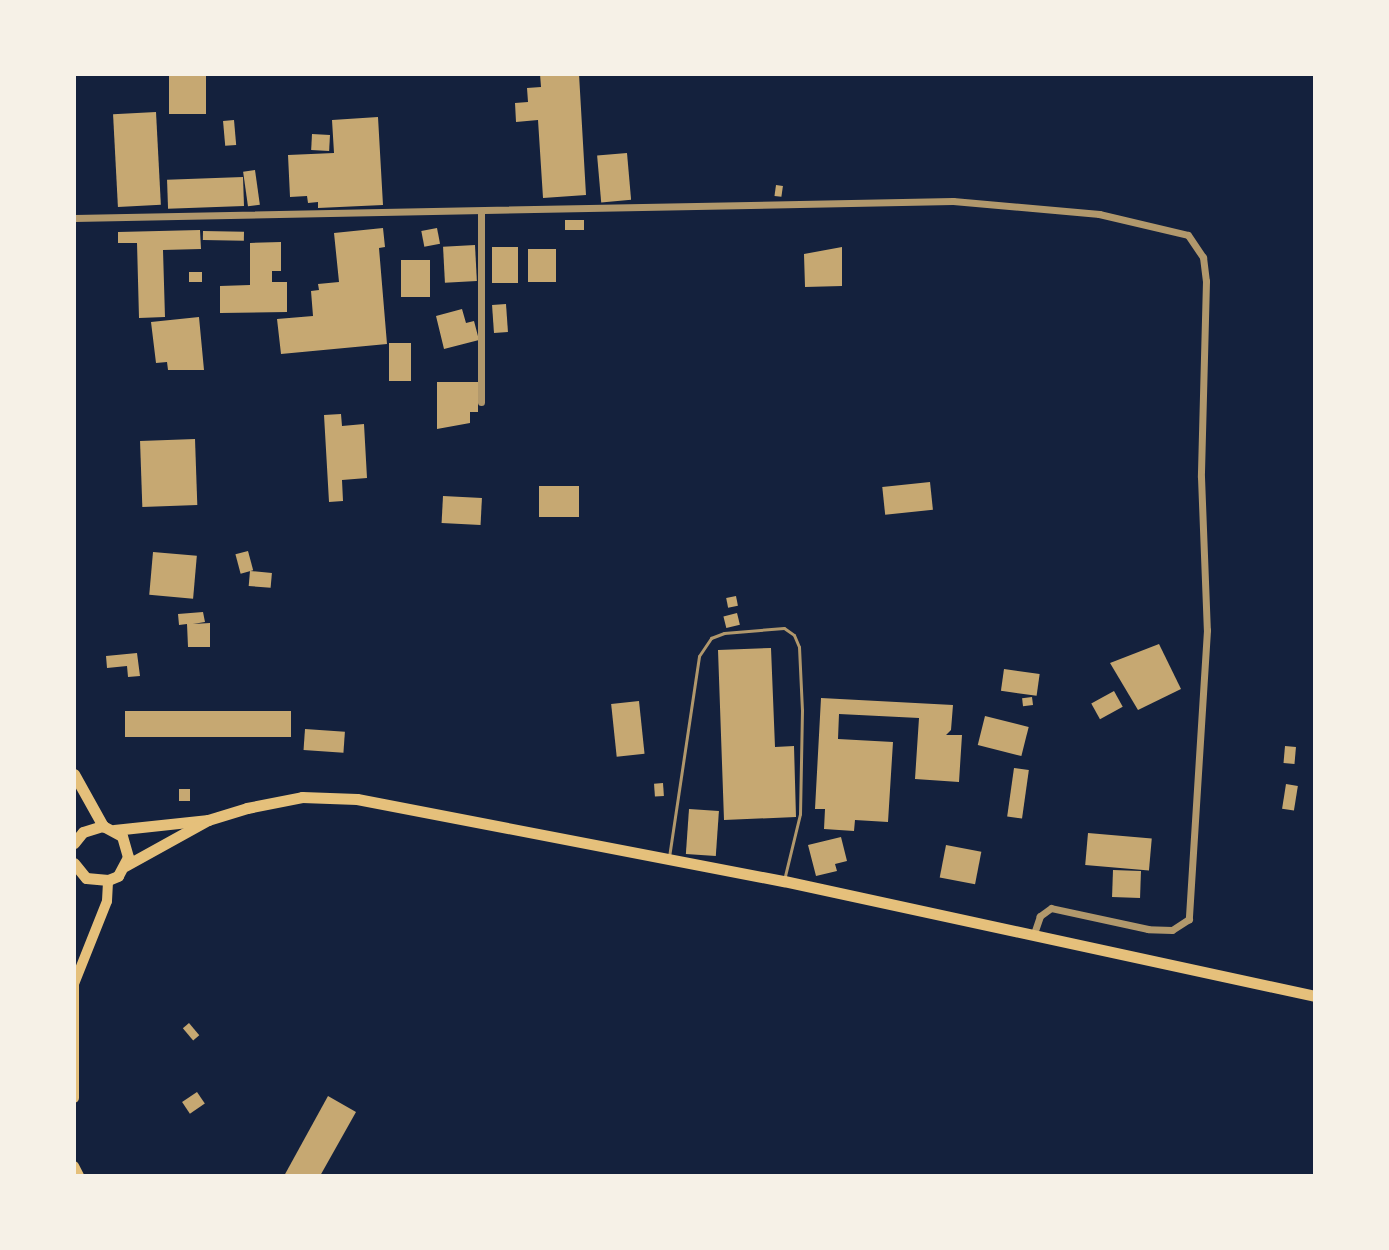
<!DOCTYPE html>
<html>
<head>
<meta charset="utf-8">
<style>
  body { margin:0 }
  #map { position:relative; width:1389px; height:1250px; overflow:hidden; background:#14213d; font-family:"PT Sans Narrow",sans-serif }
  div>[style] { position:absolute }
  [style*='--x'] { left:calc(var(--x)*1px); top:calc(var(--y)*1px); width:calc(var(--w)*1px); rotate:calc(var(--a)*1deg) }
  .building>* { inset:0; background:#c6a872; transform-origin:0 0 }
  .service>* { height:3px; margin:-1.5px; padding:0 1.5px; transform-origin:1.5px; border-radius:1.5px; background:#b1986c }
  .minor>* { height:7px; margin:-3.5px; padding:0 3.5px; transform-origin:3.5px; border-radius:3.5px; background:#b1986c }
  .secondary>* { height:10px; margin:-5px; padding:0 5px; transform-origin:5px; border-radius:5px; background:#e5c07b }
  .primary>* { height:11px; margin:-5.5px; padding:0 5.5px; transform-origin:5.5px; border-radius:5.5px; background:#e5c07b }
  span { translate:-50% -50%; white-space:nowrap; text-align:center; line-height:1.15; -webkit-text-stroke:6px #f6f1e7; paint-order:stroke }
  .frame { position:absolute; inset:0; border:76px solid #f6f1e7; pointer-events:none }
</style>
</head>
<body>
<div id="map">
  <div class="building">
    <div style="left:169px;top:74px;width:37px;height:40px"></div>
    <div style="clip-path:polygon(540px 74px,579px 74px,586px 195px,543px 198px,538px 120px,516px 122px,515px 103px,528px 102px,527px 88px,541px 87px)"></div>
    <div style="left:156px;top:112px;width:93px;height:43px;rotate:87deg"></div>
    <div style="clip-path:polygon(378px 117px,383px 205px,318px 208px,318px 202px,308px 203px,307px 196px,290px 197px,288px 155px,334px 153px,332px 120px)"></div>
    <div style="left:234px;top:120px;width:25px;height:11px;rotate:85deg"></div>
    <div style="left:312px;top:134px;width:18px;height:16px;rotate:3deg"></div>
    <div style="left:627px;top:153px;width:47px;height:30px;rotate:85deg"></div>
    <div style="left:255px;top:170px;width:35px;height:12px;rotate:82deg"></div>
    <div style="left:243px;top:177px;width:29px;height:76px;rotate:88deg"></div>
    <div style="left:776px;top:185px;width:7px;height:11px;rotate:8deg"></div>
    <div style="left:565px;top:220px;width:19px;height:10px"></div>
    <div style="clip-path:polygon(383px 228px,385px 247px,379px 248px,387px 344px,281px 354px,277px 319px,313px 316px,311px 291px,319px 290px,318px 284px,339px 282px,334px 233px)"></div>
    <div style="left:437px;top:228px;width:16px;height:16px;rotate:79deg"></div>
    <div style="clip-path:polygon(200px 230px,201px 249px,163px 250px,165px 317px,139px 318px,137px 243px,118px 243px,118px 232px)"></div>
    <div style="left:203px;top:231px;width:41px;height:9px;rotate:1deg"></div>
    <div style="clip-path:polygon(281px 242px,281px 271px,272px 271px,272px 282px,287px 282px,287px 312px,220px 313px,220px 286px,250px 285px,250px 243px)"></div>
    <div style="left:475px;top:245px;width:36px;height:32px;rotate:87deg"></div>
    <div style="left:492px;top:247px;width:26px;height:36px"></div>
    <div style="clip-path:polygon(842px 247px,842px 286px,805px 287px,804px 254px)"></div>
    <div style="left:528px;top:249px;width:28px;height:33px"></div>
    <div style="left:401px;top:260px;width:29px;height:37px"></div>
    <div style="left:189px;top:272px;width:13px;height:10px"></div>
    <div style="left:506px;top:304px;width:28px;height:14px;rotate:86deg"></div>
    <div style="clip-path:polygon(462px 309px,466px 323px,474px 321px,479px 340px,444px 349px,436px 316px)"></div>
    <div style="clip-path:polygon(199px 317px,204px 370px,168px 370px,167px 362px,156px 363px,151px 322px)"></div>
    <div style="left:389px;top:343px;width:22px;height:38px"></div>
    <div style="clip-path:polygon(437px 382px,478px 382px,478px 412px,470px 412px,470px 423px,437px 429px)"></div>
    <div style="clip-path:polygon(341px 414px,342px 426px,364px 424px,367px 478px,342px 480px,343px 501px,329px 502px,324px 415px)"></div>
    <div style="left:195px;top:439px;width:66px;height:55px;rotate:88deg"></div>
    <div style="left:930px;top:482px;width:28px;height:48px;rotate:84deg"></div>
    <div style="left:539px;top:486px;width:40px;height:31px"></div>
    <div style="left:443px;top:496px;width:39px;height:27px;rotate:3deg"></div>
    <div style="left:248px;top:551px;width:20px;height:13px;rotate:75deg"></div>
    <div style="left:153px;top:552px;width:44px;height:43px;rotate:5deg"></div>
    <div style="left:250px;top:571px;width:22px;height:15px;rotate:5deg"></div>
    <div style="left:736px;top:596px;width:10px;height:10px;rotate:79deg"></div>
    <div style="clip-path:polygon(203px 612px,205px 622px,193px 624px,210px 623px,210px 647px,188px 647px,187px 624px,179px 625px,178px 614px)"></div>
    <div style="left:737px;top:613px;width:12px;height:14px;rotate:76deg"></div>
    <div style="clip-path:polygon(1159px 644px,1181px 689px,1138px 710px,1110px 663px)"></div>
    <div style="clip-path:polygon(771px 648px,775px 747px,794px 746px,796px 817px,724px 820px,718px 650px)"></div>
    <div style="clip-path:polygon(137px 653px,140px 676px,128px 677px,127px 666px,107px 668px,106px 656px)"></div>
    <div style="left:1004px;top:669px;width:36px;height:22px;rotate:8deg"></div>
    <div style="left:1114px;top:691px;width:18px;height:26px;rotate:61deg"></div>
    <div style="left:1032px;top:697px;width:8px;height:10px;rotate:83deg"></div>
    <div style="clip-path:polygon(821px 698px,953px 705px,951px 730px,946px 735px,962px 735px,959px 782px,915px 779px,919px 718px,839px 714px,838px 739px,893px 742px,888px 822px,855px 820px,854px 831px,824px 829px,825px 809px,815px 809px)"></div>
    <div style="left:639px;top:701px;width:53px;height:28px;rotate:84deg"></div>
    <div style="left:291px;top:711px;width:26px;height:166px;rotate:90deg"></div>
    <div style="left:985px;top:716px;width:45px;height:30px;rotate:14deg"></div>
    <div style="left:305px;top:729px;width:40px;height:21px;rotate:4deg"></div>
    <div style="left:1285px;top:746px;width:11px;height:17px;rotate:5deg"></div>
    <div style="left:1014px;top:768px;width:15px;height:49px;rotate:8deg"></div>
    <div style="left:663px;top:783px;width:13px;height:9px;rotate:86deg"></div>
    <div style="left:1286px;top:784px;width:12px;height:25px;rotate:9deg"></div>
    <div style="left:179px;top:789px;width:11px;height:12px"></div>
    <div style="left:689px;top:809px;width:30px;height:45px;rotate:4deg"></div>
    <div style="left:1088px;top:833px;width:64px;height:32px;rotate:5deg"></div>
    <div style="clip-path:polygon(841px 837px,847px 861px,835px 864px,837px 871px,816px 876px,808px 845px)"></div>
    <div style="left:946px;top:845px;width:36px;height:33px;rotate:11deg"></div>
    <div style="left:1113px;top:870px;width:28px;height:27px;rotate:2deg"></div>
    <div style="left:189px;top:1023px;width:16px;height:8px;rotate:50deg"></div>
    <div style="left:197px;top:1092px;width:14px;height:18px;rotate:56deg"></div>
    <div style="clip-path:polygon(328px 1096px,356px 1112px,320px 1176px,284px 1176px)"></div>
  </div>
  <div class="service">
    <div style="--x:669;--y:857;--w:203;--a:-81.5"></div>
    <div style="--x:699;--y:656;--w:22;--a:-56"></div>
    <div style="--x:711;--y:638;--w:14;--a:-21"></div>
    <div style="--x:724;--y:633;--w:60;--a:-4.8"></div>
    <div style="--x:784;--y:628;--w:12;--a:35"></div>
    <div style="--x:794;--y:635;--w:13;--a:67"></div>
    <div style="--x:799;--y:647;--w:63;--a:87.3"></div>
    <div style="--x:802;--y:710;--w:104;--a:91.1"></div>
    <div style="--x:800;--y:814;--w:64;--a:103.6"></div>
  </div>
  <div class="minor">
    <div style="--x:481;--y:211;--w:191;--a:90"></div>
    <div style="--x:74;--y:218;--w:879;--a:-1.11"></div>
    <div style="--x:953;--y:201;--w:147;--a:5.1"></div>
    <div style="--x:1099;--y:214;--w:91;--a:13.3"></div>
    <div style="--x:1188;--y:235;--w:27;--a:56"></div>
    <div style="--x:1203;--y:257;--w:24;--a:83"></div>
    <div style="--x:1206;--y:281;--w:196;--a:91.5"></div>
    <div style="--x:1201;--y:477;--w:153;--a:87.8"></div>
    <div style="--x:1207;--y:630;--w:290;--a:93.6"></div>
    <div style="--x:1189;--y:919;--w:20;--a:147"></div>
    <div style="--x:1172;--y:930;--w:24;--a:-178"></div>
    <div style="--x:1148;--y:929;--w:99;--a:-167.8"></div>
    <div style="--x:1051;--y:908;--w:14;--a:144"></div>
    <div style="--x:1040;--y:916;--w:18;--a:109"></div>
  </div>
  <div class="secondary">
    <div style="--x:74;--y:983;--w:115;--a:90"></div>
    <div style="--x:74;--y:984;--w:89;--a:-68.3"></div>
    <div style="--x:107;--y:901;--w:21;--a:-87"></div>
    <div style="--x:74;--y:1166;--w:11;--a:63"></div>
  </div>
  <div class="primary">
    <div style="--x:74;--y:774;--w:60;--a:60.9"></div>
    <div style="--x:114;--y:830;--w:95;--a:-6.1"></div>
    <div style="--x:74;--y:843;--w:14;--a:-51"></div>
    <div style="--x:83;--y:832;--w:21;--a:-17"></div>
    <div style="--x:103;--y:826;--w:21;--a:28"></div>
    <div style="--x:122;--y:836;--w:22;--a:74"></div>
    <div style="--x:128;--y:857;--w:21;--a:118"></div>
    <div style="--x:118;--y:876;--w:11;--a:158"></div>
    <div style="--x:108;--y:880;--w:22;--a:-175"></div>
    <div style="--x:86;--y:878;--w:19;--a:-129"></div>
    <div style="--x:125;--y:866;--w:95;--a:-29"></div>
    <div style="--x:208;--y:820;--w:41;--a:-17.1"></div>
    <div style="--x:247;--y:808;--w:56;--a:-11.3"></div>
    <div style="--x:302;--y:797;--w:55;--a:2.1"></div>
    <div style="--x:357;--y:799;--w:435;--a:10.9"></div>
    <div style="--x:784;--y:881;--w:543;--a:12.22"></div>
  </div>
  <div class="frame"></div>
</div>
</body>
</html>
